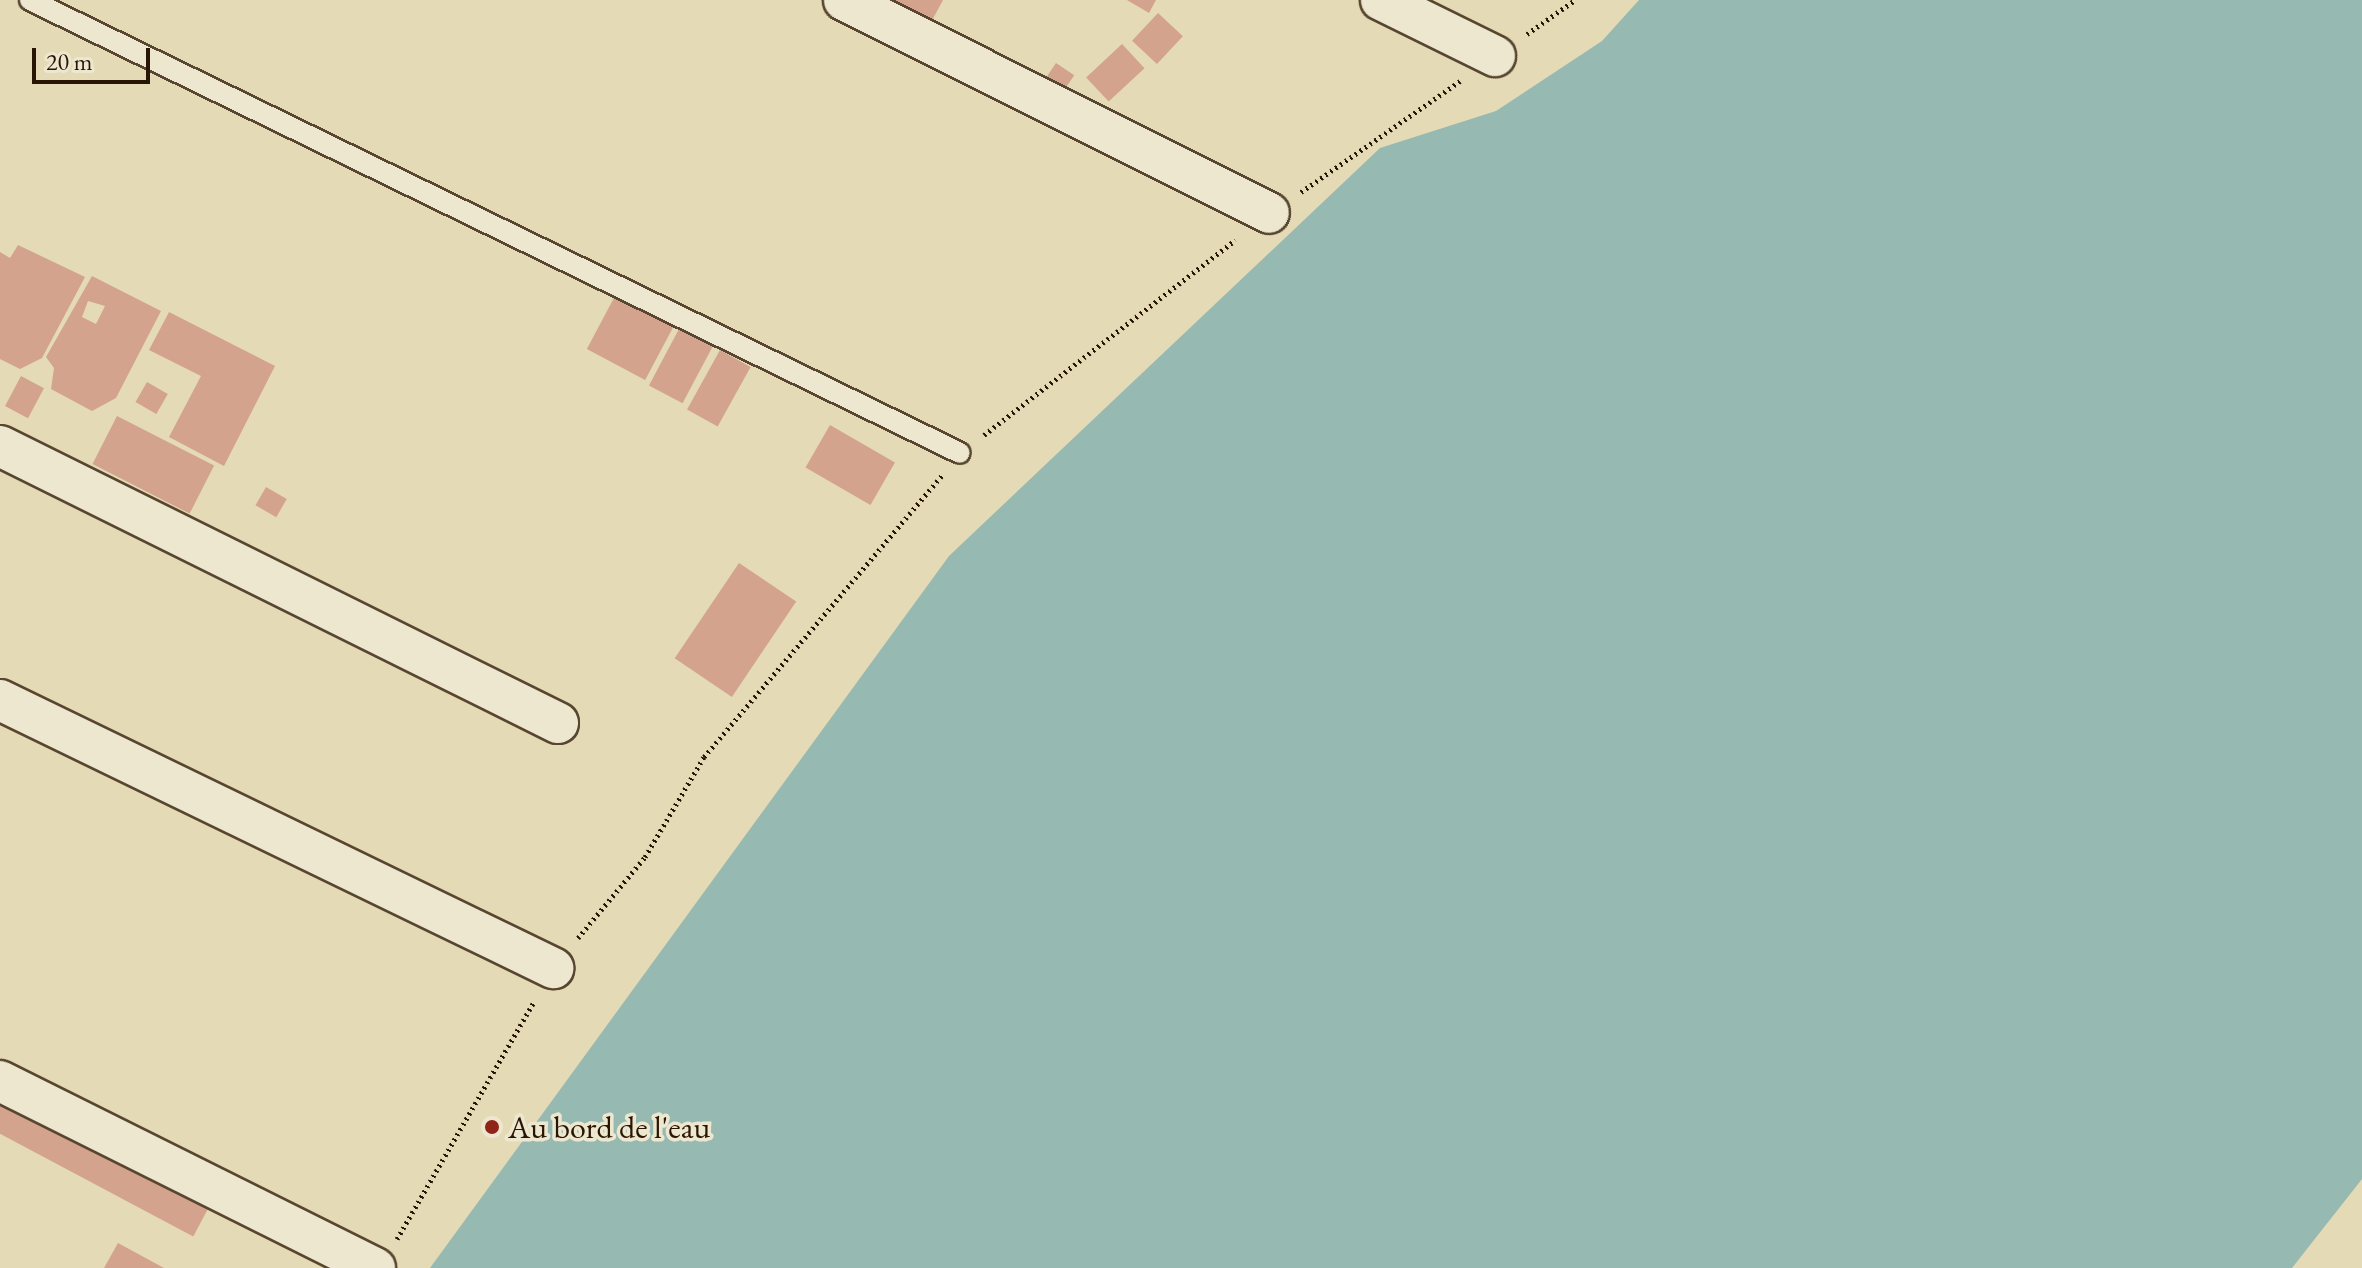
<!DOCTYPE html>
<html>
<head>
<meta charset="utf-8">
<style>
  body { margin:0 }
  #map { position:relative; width:2362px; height:1268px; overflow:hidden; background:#e4dab5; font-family:"EB Garamond",serif }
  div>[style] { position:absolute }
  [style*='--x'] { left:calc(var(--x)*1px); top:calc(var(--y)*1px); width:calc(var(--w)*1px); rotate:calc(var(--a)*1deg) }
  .water>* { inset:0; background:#96bab2 }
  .building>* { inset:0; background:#d3a38e; transform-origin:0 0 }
  .path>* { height:5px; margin-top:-2.5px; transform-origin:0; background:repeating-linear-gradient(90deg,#291503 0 2px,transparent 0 6px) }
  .roads { filter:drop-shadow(2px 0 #584630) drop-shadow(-2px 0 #584630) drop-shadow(0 2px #584630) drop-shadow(0 -2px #584630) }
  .lane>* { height:20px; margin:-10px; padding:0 10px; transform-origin:10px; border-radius:10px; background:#ede7cf }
  .street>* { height:40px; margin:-20px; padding:0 20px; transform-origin:20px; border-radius:20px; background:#ede7cf }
  .dots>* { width:22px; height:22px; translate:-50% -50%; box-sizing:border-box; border:4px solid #ede7cf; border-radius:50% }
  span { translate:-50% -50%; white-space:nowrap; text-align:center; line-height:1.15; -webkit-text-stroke:7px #ede7cf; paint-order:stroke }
  .poi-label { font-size:32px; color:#291503 }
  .left { translate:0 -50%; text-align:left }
  .scale { position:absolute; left:32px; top:48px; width:118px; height:36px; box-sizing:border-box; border:4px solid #291503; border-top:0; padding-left:10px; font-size:24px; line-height:28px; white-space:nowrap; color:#291503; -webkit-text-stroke:6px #ede7cf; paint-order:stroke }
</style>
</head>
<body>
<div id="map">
  <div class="water">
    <div style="clip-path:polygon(1639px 0,2362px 0,2362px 1179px,2292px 1268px,430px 1268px,949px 556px,1380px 148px,1496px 111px,1602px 41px)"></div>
  </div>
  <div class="building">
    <div style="clip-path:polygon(896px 0,943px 0,928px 28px,891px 10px)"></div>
    <div style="clip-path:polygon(1127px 0,1156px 0,1149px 13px)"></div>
    <div style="left:1158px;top:13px;width:34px;height:38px;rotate:43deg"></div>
    <div style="left:1122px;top:44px;width:33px;height:49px;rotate:47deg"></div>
    <div style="left:1056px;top:63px;width:22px;height:29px;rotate:34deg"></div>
    <div style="clip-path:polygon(18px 245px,85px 277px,42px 358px,20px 369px,0 359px,0 252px,10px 258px)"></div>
    <div style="clip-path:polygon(evenodd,92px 276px,161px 311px,116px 398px,92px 411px,51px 389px,54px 368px,46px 357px,92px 276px,88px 301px,105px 306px,96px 324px,82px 317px,88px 301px)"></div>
    <div style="left:615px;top:296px;width:66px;height:60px;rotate:28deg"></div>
    <div style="clip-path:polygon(169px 312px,275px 366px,224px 466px,169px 437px,201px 376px,149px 350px)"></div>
    <div style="left:679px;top:329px;width:38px;height:64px;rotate:28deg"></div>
    <div style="left:720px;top:350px;width:35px;height:68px;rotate:29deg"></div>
    <div style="left:21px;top:376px;width:26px;height:34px;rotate:28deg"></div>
    <div style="left:147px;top:382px;width:24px;height:23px;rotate:30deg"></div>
    <div style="left:117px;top:416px;width:109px;height:54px;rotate:27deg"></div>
    <div style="left:830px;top:425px;width:75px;height:49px;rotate:30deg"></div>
    <div style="left:266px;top:487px;width:24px;height:21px;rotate:30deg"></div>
    <div style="left:739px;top:563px;width:69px;height:115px;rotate:34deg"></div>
    <div style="left:0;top:1093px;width:238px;height:36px;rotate:28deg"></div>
    <div style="clip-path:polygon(118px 1243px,164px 1268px,104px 1268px)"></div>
  </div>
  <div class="path">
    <div style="--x:1527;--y:34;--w:59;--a:-35.3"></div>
    <div style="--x:1301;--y:192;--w:194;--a:-34.9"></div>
    <div style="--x:984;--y:435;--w:318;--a:-37.8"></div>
    <div style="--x:578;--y:938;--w:105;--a:-50.4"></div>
    <div style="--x:645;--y:857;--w:116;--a:-59.5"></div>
    <div style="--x:704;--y:757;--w:369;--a:-49.8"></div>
    <div style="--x:397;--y:1239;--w:274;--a:-60"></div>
  </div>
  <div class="roads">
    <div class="lane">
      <div style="--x:30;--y:0;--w:1034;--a:25.97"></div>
    </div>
    <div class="street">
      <div style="--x:844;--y:0;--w:475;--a:26.6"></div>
      <div style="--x:1381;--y:0;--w:127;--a:26.2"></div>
      <div style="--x:0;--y:446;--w:623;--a:26.4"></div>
      <div style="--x:0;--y:700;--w:615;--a:25.86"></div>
      <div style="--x:0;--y:1081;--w:419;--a:26.5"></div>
    </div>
  </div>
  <div class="dots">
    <div style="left:492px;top:1127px;background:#8f2418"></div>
  </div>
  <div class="poi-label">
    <span class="left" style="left:508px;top:1127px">Au bord de l'eau</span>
  </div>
  <div class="scale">20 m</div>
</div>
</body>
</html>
